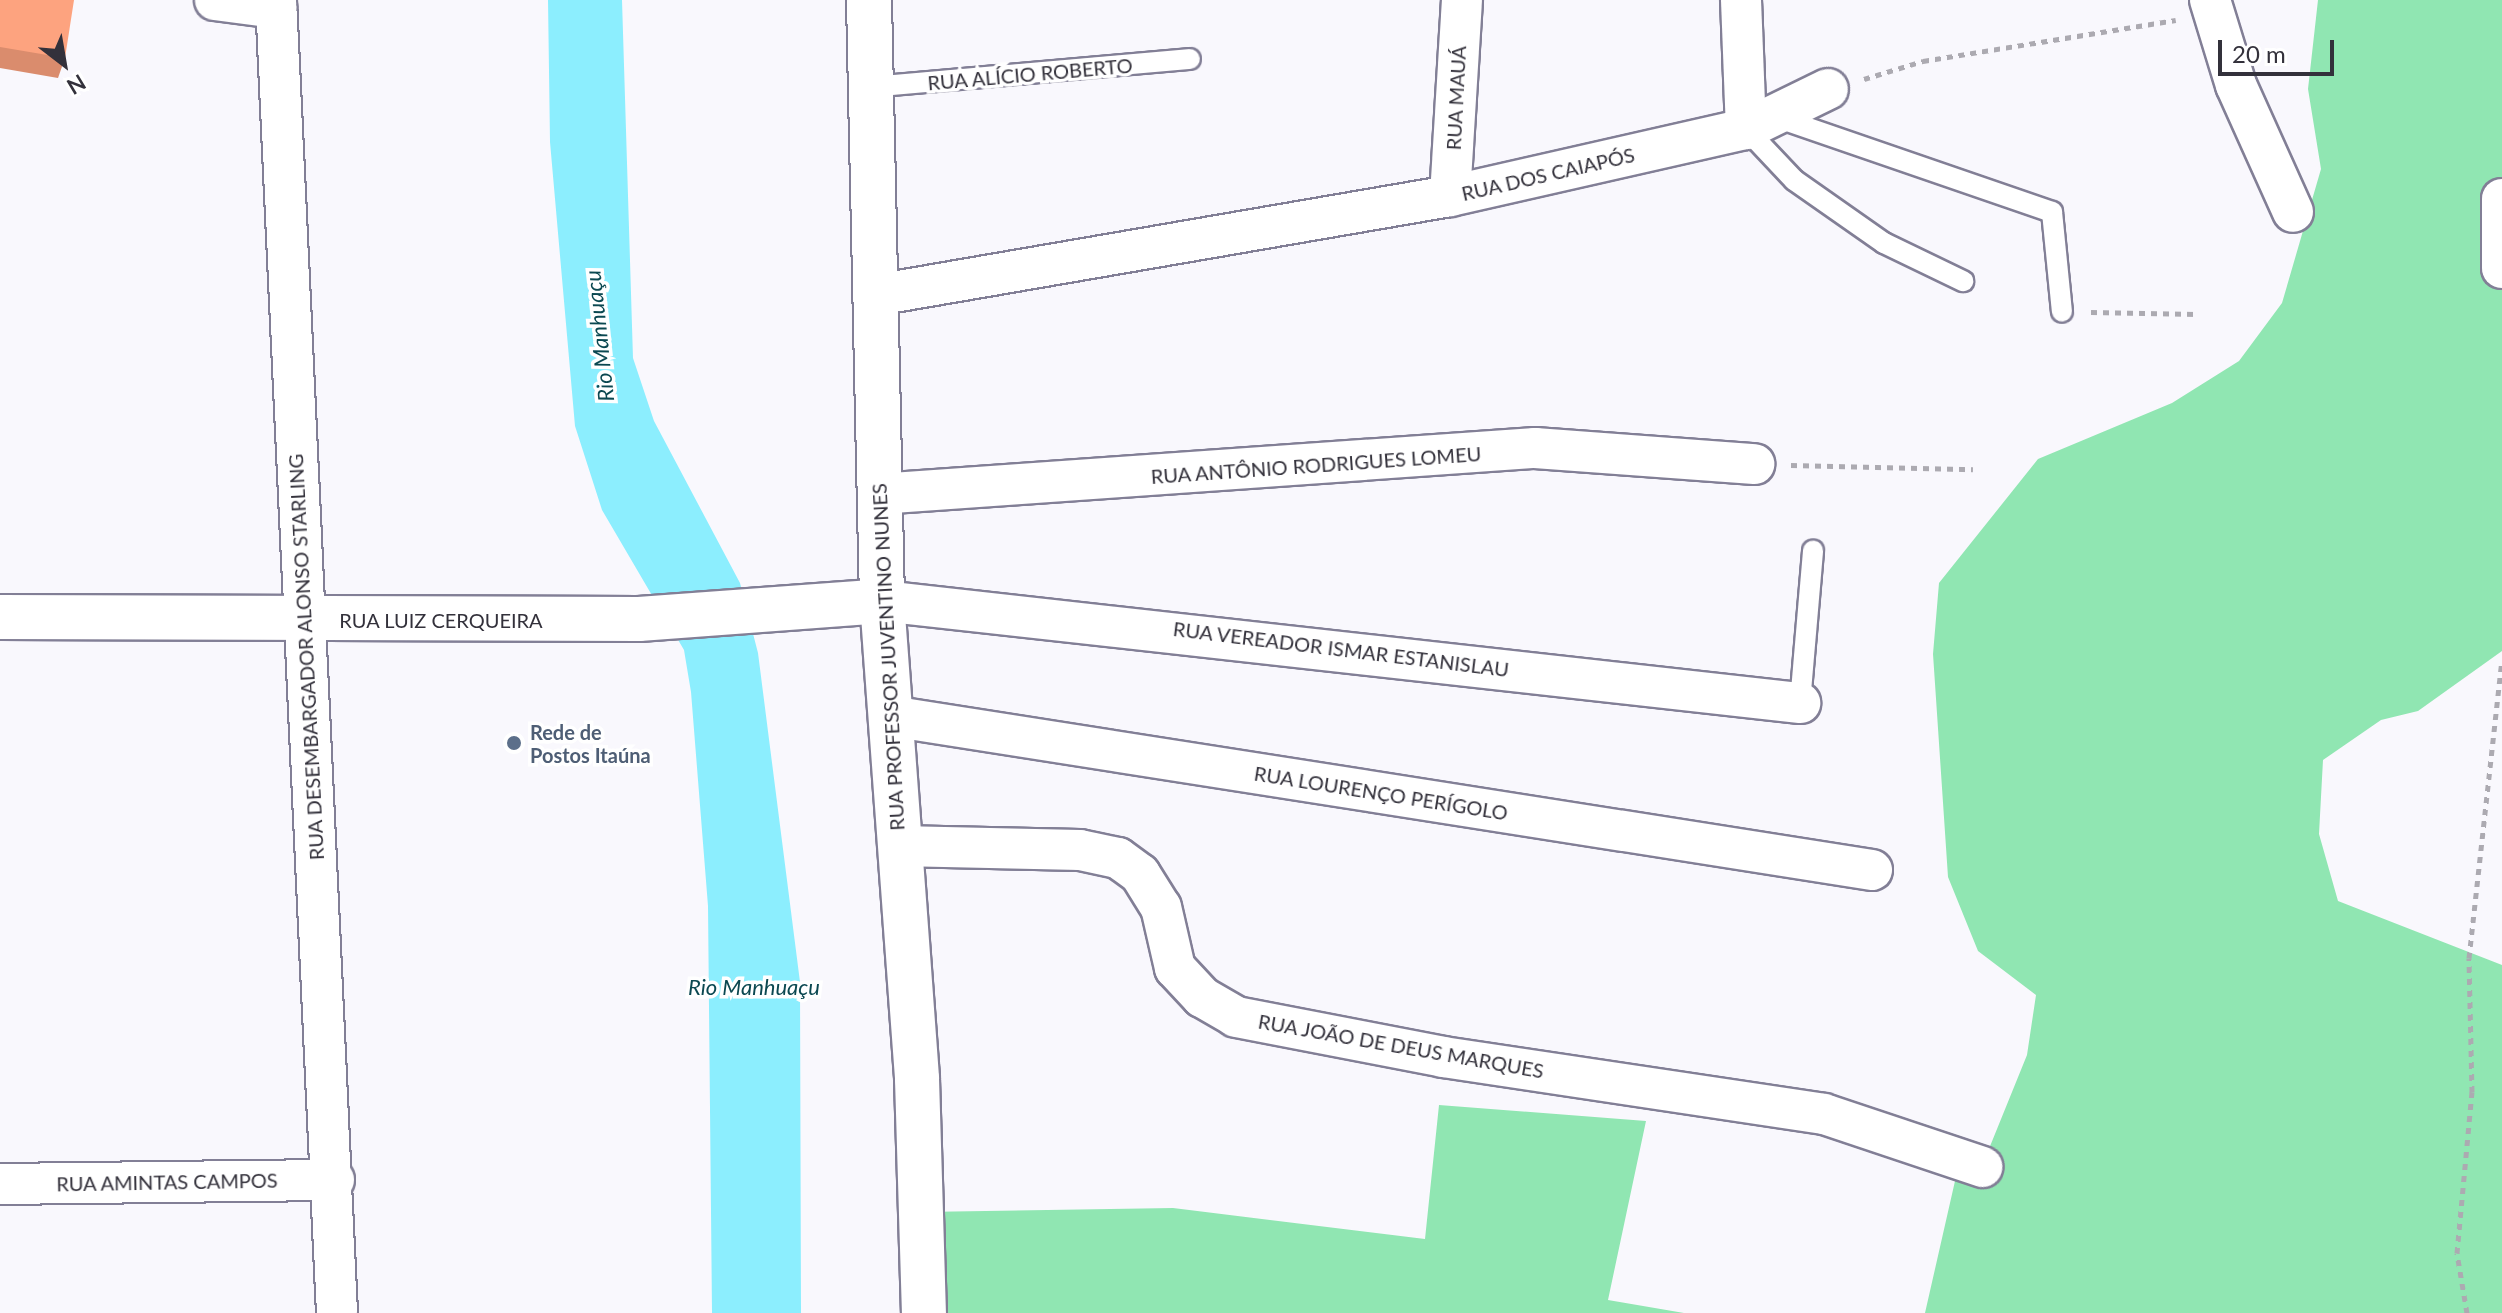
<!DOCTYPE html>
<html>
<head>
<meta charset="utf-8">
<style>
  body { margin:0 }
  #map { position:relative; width:2502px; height:1313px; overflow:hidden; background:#f9f8fd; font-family:Lato,sans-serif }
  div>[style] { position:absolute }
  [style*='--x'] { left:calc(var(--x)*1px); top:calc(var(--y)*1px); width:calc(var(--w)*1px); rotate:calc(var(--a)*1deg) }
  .green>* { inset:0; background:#90e6b2 }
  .water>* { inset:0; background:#8ceefe }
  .path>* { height:5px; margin-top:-2.5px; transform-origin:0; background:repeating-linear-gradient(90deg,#acaab1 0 6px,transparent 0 12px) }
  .roads { filter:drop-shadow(2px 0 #827f96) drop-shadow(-2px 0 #827f96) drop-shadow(0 2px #827f96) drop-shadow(0 -2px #827f96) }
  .service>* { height:20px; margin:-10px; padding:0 10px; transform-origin:10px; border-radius:10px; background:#fff }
  .minor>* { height:40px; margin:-20px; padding:0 20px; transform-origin:20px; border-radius:20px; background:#fff }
  .tertiary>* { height:44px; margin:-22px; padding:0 22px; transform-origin:22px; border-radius:22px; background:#fff }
  .wall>* { inset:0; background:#da8c6d }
  .building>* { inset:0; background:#fda37f }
  .dots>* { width:22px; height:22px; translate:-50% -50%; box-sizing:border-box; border:4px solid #fff; border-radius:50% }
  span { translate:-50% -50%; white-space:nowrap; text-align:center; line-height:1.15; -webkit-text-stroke:7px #fff; paint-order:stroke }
  .street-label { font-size:20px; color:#33313b }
  .service-label { font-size:20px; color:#4e5e75; font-weight:700 }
  .left { translate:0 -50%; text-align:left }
  .water-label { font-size:22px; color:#0b4851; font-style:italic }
  .north { position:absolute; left:24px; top:24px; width:80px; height:80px; -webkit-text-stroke:6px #fff; paint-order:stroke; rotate:149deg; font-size:22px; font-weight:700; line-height:32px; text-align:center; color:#33313b }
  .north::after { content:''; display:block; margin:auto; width:28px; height:36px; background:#33313b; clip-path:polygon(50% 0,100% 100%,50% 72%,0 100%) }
  .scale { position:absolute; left:2218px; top:40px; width:116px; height:36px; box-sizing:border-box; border:4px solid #33313b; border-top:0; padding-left:10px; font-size:24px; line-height:28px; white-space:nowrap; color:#33313b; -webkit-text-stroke:6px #fff; paint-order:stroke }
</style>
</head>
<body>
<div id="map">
  <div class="green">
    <div style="clip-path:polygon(2318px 0,2502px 0,2502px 651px,2418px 711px,2381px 720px,2323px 760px,2319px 834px,2338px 901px,2502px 965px,2502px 1313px,1925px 1313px,1960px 1159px,1982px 1166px,2027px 1055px,2036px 995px,1978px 951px,1948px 877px,1933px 654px,1939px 583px,2038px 459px,2172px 403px,2239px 361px,2282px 303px,2321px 169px,2308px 89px)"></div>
    <div style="clip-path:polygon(1439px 1105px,1646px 1121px,1608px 1300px,1684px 1313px,924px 1313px,921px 1212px,1173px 1208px,1425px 1239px)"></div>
  </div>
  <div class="water">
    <div style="clip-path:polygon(548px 0,622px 0,633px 358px,654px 421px,740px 583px,758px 653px,800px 982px,801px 1313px,712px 1313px,708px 906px,691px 692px,684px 650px,602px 510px,575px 426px,550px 142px)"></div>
  </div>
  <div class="path">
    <div style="--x:1864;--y:79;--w:62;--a:-17"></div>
    <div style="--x:1923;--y:61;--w:256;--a:-9.2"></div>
    <div style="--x:2091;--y:312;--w:106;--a:1.1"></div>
    <div style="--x:1791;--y:465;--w:182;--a:1.3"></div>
    <div style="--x:2467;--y:1313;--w:61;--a:-99.5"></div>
    <div style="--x:2457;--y:1253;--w:162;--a:-84.7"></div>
    <div style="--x:2472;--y:1092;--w:134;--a:-91.3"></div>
    <div style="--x:2469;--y:958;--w:300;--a:-83.7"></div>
  </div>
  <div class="roads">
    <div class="service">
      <div style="--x:870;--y:87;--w:321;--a:-5"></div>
      <div style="--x:1776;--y:117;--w:292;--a:19"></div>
      <div style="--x:2052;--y:212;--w:100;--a:84.3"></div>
      <div style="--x:1746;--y:129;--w:70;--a:46.7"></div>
      <div style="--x:1794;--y:180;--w:110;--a:35"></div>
      <div style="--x:1884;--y:243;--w:88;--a:25.7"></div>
      <div style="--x:1800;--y:703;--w:153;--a:-85.1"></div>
    </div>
    <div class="minor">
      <div style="--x:215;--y:0;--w:62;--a:7.5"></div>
      <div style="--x:276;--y:0;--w:1314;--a:87.34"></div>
      <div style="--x:1741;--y:0;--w:129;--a:87.8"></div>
      <div style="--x:2210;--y:0;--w:89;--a:73"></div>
      <div style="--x:2236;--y:85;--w:139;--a:65.8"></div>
      <div style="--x:1450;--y:196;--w:196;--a:-86.5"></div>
      <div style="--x:2502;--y:199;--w:69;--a:90"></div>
      <div style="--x:876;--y:295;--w:582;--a:-9.79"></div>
      <div style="--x:1450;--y:196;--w:303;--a:-12.8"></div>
      <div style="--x:1746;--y:129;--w:91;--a:-26"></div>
      <div style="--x:878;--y:494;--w:659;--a:-4.01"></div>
      <div style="--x:1535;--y:448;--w:220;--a:4.2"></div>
      <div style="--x:882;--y:601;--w:924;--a:6.34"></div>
      <div style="--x:890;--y:716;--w:994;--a:8.91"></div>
      <div style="--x:899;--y:846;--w:181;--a:1.3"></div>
      <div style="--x:1080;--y:850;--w:39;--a:12"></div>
      <div style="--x:1118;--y:858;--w:27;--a:36"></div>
      <div style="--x:1140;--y:874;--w:39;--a:58"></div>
      <div style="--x:1161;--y:907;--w:63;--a:77.1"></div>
      <div style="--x:1175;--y:968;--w:40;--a:47"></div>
      <div style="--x:1202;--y:997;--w:39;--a:30"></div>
      <div style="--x:1236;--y:1017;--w:211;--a:10.9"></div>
      <div style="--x:1443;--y:1057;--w:385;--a:8.5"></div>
      <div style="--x:1824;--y:1114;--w:167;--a:18.5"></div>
      <div style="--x:0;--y:1184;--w:334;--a:-0.7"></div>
    </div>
    <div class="tertiary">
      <div style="--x:869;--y:0;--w:601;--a:88.76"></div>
      <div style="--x:882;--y:601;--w:479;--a:85.8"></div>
      <div style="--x:917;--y:1079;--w:234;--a:88.3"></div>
      <div style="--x:0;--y:617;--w:639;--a:0.18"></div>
      <div style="--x:639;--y:619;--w:244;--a:-4.2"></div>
    </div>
  </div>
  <div class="wall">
    <div style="clip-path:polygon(0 0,65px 58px,58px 78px,0 68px)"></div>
  </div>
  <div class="building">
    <div style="clip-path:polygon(0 0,74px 0,65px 58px,0 47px)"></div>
  </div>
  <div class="dots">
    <div style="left:514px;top:743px;background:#5c6f8a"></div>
  </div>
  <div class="street-label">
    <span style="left:1030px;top:74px;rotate:-5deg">RUA ALÍCIO ROBERTO</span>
    <span style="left:1456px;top:98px;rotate:-87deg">RUA MAUÁ</span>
    <span style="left:1548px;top:174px;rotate:-13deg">RUA DOS CAIAPÓS</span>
    <span style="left:1316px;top:465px;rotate:-4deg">RUA ANTÔNIO RODRIGUES LOMEU</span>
    <span style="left:441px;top:620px">RUA LUIZ CERQUEIRA</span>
    <span style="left:1341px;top:649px;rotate:7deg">RUA VEREADOR ISMAR ESTANISLAU</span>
    <span style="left:306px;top:657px;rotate:-93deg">RUA DESEMBARGADOR ALONSO STARLING</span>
    <span style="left:888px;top:657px;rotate:-93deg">RUA PROFESSOR JUVENTINO NUNES</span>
    <span style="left:1381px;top:793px;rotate:9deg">RUA LOURENÇO PERÍGOLO</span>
    <span style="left:1401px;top:1046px;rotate:10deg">RUA JOÃO DE DEUS MARQUES</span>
    <span style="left:167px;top:1182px;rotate:-1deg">RUA AMINTAS CAMPOS</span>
  </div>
  <div class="service-label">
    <span class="left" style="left:530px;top:744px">Rede de<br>Postos Itaúna</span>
  </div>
  <div class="water-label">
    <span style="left:599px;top:336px;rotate:-96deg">Rio Manhuaçu</span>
    <span style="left:754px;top:987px">Rio Manhuaçu</span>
  </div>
  <div class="north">N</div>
  <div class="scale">20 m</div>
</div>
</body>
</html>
